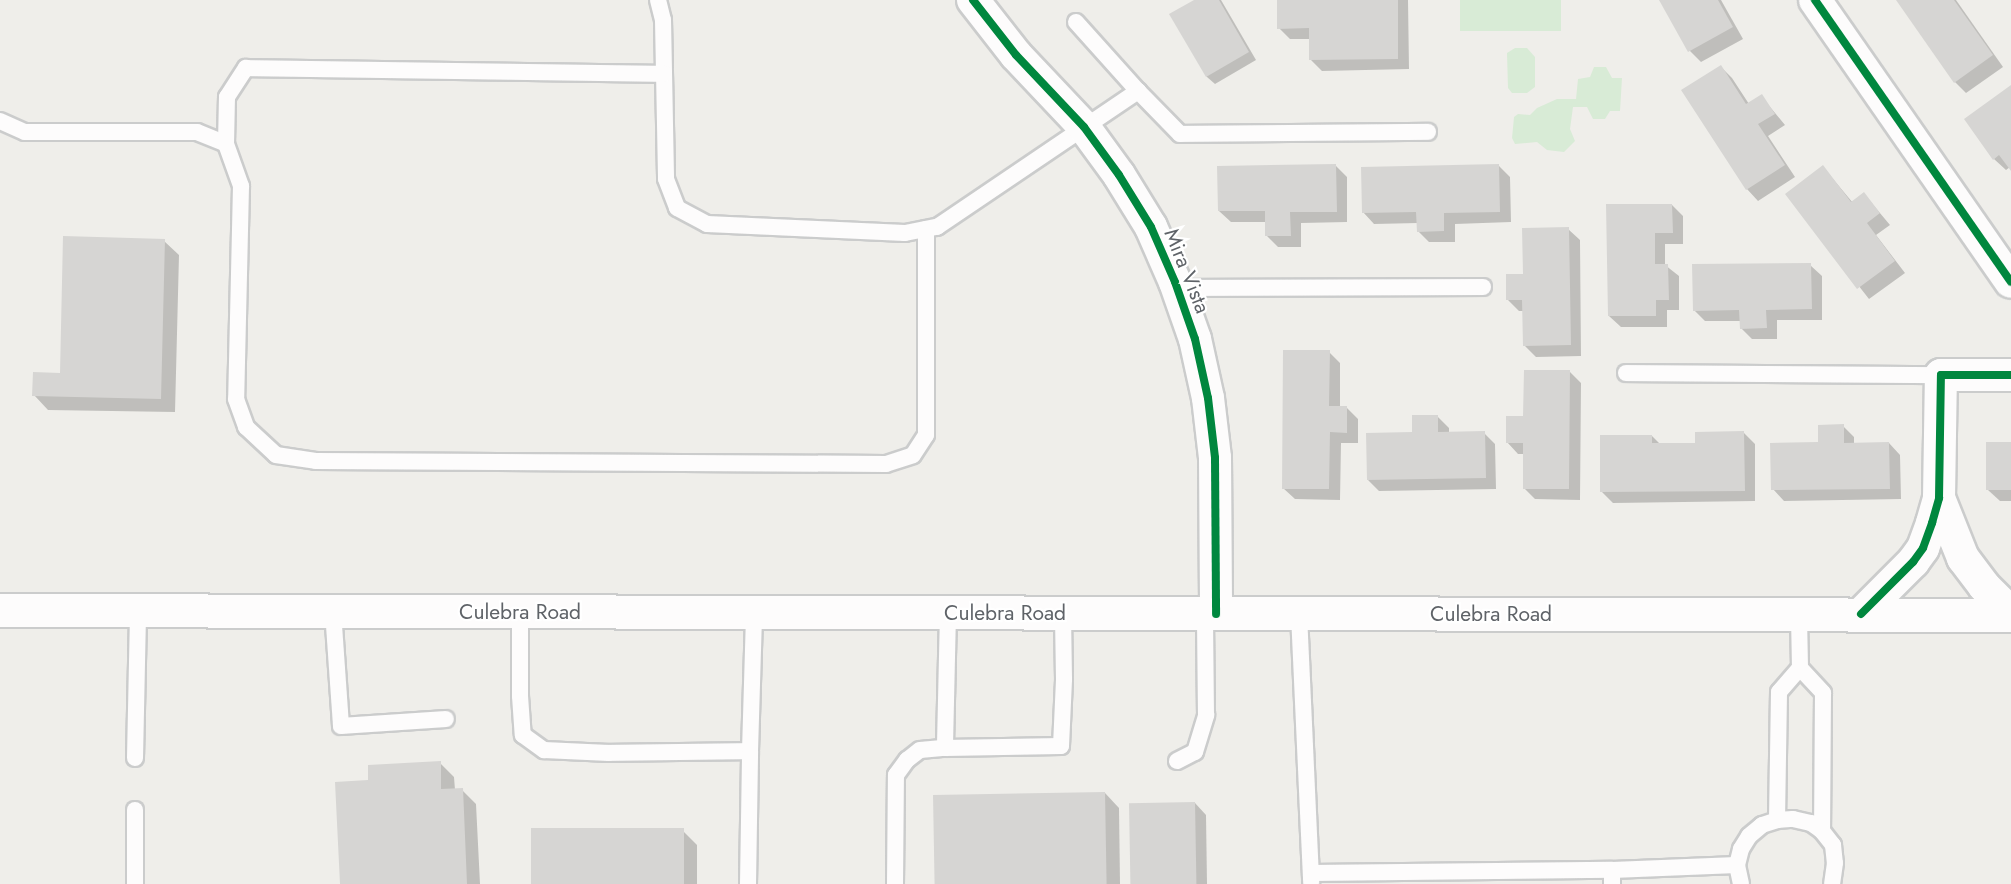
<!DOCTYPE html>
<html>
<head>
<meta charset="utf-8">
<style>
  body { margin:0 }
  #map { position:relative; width:2011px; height:884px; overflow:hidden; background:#efeeea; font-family:Jost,sans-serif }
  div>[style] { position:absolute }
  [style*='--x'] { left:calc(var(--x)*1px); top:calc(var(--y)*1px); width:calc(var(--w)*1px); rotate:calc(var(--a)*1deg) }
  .green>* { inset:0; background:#d8ebd6; transform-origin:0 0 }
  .shadow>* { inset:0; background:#0003 }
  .building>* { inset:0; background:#d6d5d3; transform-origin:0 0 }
  .roads { filter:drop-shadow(2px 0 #cbcccc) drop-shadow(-2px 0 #cbcccc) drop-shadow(0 2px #cbcccc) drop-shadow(0 -2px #cbcccc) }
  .service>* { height:16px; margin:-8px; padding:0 8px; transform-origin:8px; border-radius:8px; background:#fdfcfc }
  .minor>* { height:32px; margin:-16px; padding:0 16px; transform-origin:16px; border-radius:16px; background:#fdfcfc }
  .secondary>* { height:33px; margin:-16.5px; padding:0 16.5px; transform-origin:16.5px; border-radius:16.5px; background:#fdfcfc }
  .cycleway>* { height:8px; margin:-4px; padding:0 4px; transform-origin:4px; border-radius:4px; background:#00873e }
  span { translate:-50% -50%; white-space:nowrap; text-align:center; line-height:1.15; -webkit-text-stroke:4.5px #fff; paint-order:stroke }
  .street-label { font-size:21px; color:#5f6368 }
</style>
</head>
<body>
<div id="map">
  <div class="green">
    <div style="left:1460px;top:0;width:101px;height:31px"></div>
    <div style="clip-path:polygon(1515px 48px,1527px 48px,1535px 57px,1535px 87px,1527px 93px,1512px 93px,1508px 88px,1507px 53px)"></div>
    <div style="clip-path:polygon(1594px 67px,1606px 67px,1612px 78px,1622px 78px,1620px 111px,1610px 111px,1605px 119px,1593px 119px,1587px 107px,1573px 107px,1570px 129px,1575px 141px,1564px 152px,1547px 150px,1537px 142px,1515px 144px,1512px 138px,1514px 117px,1518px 114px,1530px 115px,1537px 108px,1557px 99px,1576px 99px,1578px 79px,1590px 77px)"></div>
  </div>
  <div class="shadow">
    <div style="clip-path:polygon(1197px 0,1221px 0,1256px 60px,1215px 84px,1207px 77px,1171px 15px)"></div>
    <div style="clip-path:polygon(1278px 0,1408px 0,1409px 69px,1322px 71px,1311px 60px,1311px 39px,1290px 39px,1279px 28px)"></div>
    <div style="clip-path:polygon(1661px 0,1721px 0,1743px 39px,1701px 62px,1690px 51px)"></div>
    <div style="clip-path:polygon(1898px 0,1956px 0,2003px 67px,1966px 93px,1955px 82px)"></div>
    <div style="clip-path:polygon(1721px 67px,1732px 78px,1749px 104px,1761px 96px,1785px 125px,1768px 136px,1795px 177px,1758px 201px,1747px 189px,1683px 90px)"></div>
    <div style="clip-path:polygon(2011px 86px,2011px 169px,2010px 167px,2006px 170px,1994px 159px)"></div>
    <div style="clip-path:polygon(1336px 166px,1347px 177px,1347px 222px,1301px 223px,1301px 247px,1278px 247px,1267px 236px,1267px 222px,1231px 222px,1219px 211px)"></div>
    <div style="clip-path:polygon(1499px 166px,1510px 177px,1511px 222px,1455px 224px,1455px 242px,1429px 242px,1418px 231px,1418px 223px,1374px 224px,1363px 212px)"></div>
    <div style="clip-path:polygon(1823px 167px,1853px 203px,1864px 194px,1890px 225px,1876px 235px,1905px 273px,1869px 299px,1787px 194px)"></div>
    <div style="clip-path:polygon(1672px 205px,1683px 216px,1683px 244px,1665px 244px,1665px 265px,1679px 276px,1679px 310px,1667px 310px,1667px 327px,1621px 327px,1609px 316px,1608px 206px)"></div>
    <div style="clip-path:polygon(1568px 229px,1580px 240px,1581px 356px,1536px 357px,1525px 346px,1524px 311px,1519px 311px,1508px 300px,1524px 275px)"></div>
    <div style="clip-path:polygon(164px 241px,179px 255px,175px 412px,48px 410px,34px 395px,61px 375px)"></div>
    <div style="clip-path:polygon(1810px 265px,1822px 276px,1822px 320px,1777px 320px,1777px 339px,1752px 339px,1741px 328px,1741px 321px,1705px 321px,1694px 310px)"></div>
    <div style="clip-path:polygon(1329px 352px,1340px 363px,1340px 408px,1347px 408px,1358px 419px,1358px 443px,1341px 443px,1340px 500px,1295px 499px,1283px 488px)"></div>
    <div style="clip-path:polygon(1570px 372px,1581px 383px,1580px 500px,1535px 499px,1524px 488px,1525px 454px,1518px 454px,1507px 442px,1525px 418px)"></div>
    <div style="clip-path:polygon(1437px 416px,1449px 428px,1449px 433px,1484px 433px,1495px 444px,1496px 489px,1379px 491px,1368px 480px)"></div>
    <div style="clip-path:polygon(1843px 426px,1854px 437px,1854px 444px,1889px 443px,1900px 455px,1901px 499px,1784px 501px,1773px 489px,1820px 443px)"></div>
    <div style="clip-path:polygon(1744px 433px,1755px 444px,1755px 501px,1613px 503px,1602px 492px,1652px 436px,1660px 444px,1697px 444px)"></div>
    <div style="clip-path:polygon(2011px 443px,2011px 501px,2000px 501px,1988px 490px)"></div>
    <div style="clip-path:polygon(440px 763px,454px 777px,455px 790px,462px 790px,476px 804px,480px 884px,342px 884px,370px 782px)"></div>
    <div style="clip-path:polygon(1105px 793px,1119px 808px,1120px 884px,936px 884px)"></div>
    <div style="clip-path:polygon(1195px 803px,1206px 815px,1207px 884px,1131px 884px)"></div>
    <div style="clip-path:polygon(683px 831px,697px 845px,697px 884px,532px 884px)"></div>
  </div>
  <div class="building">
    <div style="clip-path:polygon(1194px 0,1219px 0,1249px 52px,1206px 77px,1169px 14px)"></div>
    <div style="clip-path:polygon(1277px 0,1398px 0,1398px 59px,1309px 60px,1309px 28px,1277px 29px)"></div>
    <div style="clip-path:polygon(1659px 0,1718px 0,1733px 27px,1688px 52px)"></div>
    <div style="clip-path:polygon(1896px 0,1954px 0,1993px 55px,1954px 83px)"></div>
    <div style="clip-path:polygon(1721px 65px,1746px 104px,1762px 94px,1775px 114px,1758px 124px,1785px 165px,1746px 190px,1681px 90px)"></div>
    <div style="clip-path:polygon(2011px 85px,2011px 171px,1999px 155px,1993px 160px,1964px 119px)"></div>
    <div style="clip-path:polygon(1336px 164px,1337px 212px,1290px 212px,1291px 236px,1265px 236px,1265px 211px,1218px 211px,1217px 166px)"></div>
    <div style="clip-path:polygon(1499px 164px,1500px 212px,1444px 213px,1444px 231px,1417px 232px,1416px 212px,1362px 213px,1361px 167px)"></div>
    <div style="clip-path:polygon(1823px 165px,1851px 202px,1864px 192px,1880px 213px,1867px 223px,1895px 261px,1857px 289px,1785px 194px)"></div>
    <div style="clip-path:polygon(1606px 204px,1672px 204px,1673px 233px,1655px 233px,1655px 264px,1668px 264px,1669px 300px,1656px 300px,1656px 316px,1608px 316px)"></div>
    <div style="clip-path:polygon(1569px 227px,1571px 345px,1523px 346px,1522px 300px,1506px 300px,1506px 274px,1523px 274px,1522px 228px)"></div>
    <div style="clip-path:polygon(63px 236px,165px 239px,161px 399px,32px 396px,33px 372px,60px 373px)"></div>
    <div style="clip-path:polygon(1811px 263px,1812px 309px,1766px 310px,1767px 328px,1740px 329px,1739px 310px,1693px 311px,1692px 264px)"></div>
    <div style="clip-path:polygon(1283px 350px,1330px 350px,1329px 406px,1347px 406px,1347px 433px,1330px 432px,1329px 489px,1282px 489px)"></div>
    <div style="clip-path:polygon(1524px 370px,1570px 370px,1569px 489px,1523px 489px,1523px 443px,1506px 443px,1506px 416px,1523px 416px)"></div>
    <div style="clip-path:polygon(1412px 415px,1438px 415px,1438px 432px,1485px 431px,1486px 478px,1367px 480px,1366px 433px,1412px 432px)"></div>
    <div style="clip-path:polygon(1844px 424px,1844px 443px,1889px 442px,1890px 489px,1771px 490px,1770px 443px,1818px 442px,1818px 425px)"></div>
    <div style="clip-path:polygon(1744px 431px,1745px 491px,1600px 492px,1600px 435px,1652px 435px,1652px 443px,1695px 443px,1695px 432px)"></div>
    <div style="left:2011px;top:442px;width:48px;height:25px;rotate:90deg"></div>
    <div style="clip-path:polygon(441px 761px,441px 789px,463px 788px,467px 884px,340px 884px,335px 782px,368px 780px,368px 765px)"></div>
    <div style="left:1105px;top:792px;width:92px;height:172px;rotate:89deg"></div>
    <div style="left:1195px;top:802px;width:82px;height:66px;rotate:89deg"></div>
    <div style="left:531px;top:828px;width:153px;height:56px"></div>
  </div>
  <div class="roads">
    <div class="service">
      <div style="--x:658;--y:0;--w:21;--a:76"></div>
      <div style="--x:663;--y:20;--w:159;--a:88.9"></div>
      <div style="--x:666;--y:179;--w:31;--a:69"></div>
      <div style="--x:677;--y:208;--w:34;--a:28"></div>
      <div style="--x:707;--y:224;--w:198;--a:2.6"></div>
      <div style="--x:905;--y:233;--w:33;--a:-11"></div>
      <div style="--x:937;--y:227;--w:243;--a:-34.1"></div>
      <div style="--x:1138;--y:91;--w:60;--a:45.7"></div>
      <div style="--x:1180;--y:134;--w:248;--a:-0.5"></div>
      <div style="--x:1076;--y:22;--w:93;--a:48.1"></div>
      <div style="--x:0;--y:121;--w:27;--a:24"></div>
      <div style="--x:25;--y:132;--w:172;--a:0"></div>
      <div style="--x:197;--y:132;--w:31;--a:22"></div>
      <div style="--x:226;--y:144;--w:45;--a:70.3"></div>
      <div style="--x:241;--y:186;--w:213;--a:91.3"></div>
      <div style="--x:236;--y:399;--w:30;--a:70"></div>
      <div style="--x:246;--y:427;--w:41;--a:43"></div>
      <div style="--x:276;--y:455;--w:40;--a:8.5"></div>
      <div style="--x:316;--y:461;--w:570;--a:0.3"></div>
      <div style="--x:886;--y:464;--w:28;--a:-18"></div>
      <div style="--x:913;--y:455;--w:24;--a:-57"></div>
      <div style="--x:926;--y:435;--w:206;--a:-90"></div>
      <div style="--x:226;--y:144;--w:47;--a:-88.8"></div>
      <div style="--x:227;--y:97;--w:35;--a:-57"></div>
      <div style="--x:246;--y:68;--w:418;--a:0.8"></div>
      <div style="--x:1178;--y:288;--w:305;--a:-0.2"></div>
      <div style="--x:1626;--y:373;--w:315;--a:0.4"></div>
      <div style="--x:333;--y:611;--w:115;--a:86"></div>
      <div style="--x:341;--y:726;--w:105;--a:-3.8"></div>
      <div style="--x:520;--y:611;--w:85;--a:90"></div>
      <div style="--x:520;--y:696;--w:39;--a:86"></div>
      <div style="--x:523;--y:735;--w:26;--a:36"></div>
      <div style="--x:544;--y:750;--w:65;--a:2.6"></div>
      <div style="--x:609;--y:753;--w:141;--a:-0.8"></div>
      <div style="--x:750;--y:751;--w:138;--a:-88.3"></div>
      <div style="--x:948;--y:613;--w:135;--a:91.3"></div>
      <div style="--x:945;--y:748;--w:116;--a:-1"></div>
      <div style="--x:1061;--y:746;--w:67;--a:-87.4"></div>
      <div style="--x:1064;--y:679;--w:65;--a:-90.9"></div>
      <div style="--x:1299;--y:614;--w:269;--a:87.4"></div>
      <div style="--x:1800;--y:668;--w:34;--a:47"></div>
      <div style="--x:1823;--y:693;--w:138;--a:90.4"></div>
      <div style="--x:135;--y:758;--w:148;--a:-88.8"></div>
      <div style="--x:1177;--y:761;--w:20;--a:-27"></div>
      <div style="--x:1195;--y:752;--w:39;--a:-73"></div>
      <div style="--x:1206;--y:715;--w:101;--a:-90.6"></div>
      <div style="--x:135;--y:810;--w:74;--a:90"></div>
      <div style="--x:1777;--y:820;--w:128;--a:-89.1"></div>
      <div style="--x:1779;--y:692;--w:32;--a:-49"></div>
      <div style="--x:1800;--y:668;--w:54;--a:-91.1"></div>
      <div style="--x:1612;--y:870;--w:125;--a:-2.3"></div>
      <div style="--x:1311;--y:873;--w:301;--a:-0.6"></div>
      <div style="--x:1612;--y:870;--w:14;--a:90"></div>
      <div style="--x:748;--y:884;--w:133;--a:-89.1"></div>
      <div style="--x:895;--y:884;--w:109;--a:-89.5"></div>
      <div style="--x:896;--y:775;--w:19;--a:-54"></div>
      <div style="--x:907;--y:760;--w:16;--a:-38"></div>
      <div style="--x:920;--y:750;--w:25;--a:-5"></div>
      <div style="--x:1741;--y:884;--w:19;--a:-102"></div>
      <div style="--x:1737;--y:865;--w:16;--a:-76"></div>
      <div style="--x:1741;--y:849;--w:15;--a:-58"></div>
      <div style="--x:1749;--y:836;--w:17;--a:-40"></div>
      <div style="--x:1762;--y:825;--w:16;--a:-18"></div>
      <div style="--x:1777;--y:820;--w:16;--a:-4"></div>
      <div style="--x:1793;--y:819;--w:18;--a:13"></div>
      <div style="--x:1811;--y:823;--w:14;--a:36"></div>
      <div style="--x:1822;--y:831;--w:18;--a:52"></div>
      <div style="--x:1833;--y:845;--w:18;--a:84"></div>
      <div style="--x:1835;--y:863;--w:21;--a:98"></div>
    </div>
    <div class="minor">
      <div style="--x:973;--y:0;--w:70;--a:52"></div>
      <div style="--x:1016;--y:55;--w:99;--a:46.6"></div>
      <div style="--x:1084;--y:127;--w:59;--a:53.9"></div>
      <div style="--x:1119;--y:175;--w:61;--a:58.4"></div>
      <div style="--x:1151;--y:227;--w:60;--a:66.4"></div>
      <div style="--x:1175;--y:282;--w:60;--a:70.7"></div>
      <div style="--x:1195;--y:339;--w:60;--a:77.6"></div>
      <div style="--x:1208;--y:398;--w:60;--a:83.3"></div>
      <div style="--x:1215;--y:458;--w:156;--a:89.6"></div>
      <div style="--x:1815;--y:0;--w:343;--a:55.2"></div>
      <div style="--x:1939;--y:498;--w:65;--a:68.2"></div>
      <div style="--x:1963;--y:558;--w:35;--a:53"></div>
      <div style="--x:1984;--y:586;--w:38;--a:45"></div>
      <div style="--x:1861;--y:614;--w:74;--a:-45"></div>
      <div style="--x:1913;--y:562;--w:17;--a:-54"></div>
      <div style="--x:1923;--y:548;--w:27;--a:-70"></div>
      <div style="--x:1932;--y:523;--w:26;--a:-74"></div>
      <div style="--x:1939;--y:498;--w:123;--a:-89.1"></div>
      <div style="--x:1941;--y:375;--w:70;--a:0"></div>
    </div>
    <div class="secondary">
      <div style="--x:0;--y:610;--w:2011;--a:0.14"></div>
    </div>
  </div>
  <div class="cycleway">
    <div style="--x:973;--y:0;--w:70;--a:52"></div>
    <div style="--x:1016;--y:55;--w:99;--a:46.6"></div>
    <div style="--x:1084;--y:127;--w:59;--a:53.9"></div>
    <div style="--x:1119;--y:175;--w:61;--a:58.4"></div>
    <div style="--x:1151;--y:227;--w:60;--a:66.4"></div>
    <div style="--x:1175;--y:282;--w:60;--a:70.7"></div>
    <div style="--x:1195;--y:339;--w:60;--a:77.6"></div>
    <div style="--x:1208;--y:398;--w:60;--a:83.3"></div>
    <div style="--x:1215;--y:458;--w:156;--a:89.6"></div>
    <div style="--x:1815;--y:0;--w:343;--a:55.2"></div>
    <div style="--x:1861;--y:614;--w:74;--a:-45"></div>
    <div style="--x:1913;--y:562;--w:17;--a:-54"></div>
    <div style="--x:1923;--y:548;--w:27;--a:-70"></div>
    <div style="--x:1932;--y:523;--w:26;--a:-74"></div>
    <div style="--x:1939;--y:498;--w:123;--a:-89.1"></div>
    <div style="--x:1941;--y:375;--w:70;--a:0"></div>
  </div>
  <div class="street-label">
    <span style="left:1187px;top:271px;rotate:68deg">Mira Vista</span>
    <span style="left:520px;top:612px">Culebra Road</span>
    <span style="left:1005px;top:613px">Culebra Road</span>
    <span style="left:1491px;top:614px">Culebra Road</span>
  </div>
</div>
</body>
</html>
